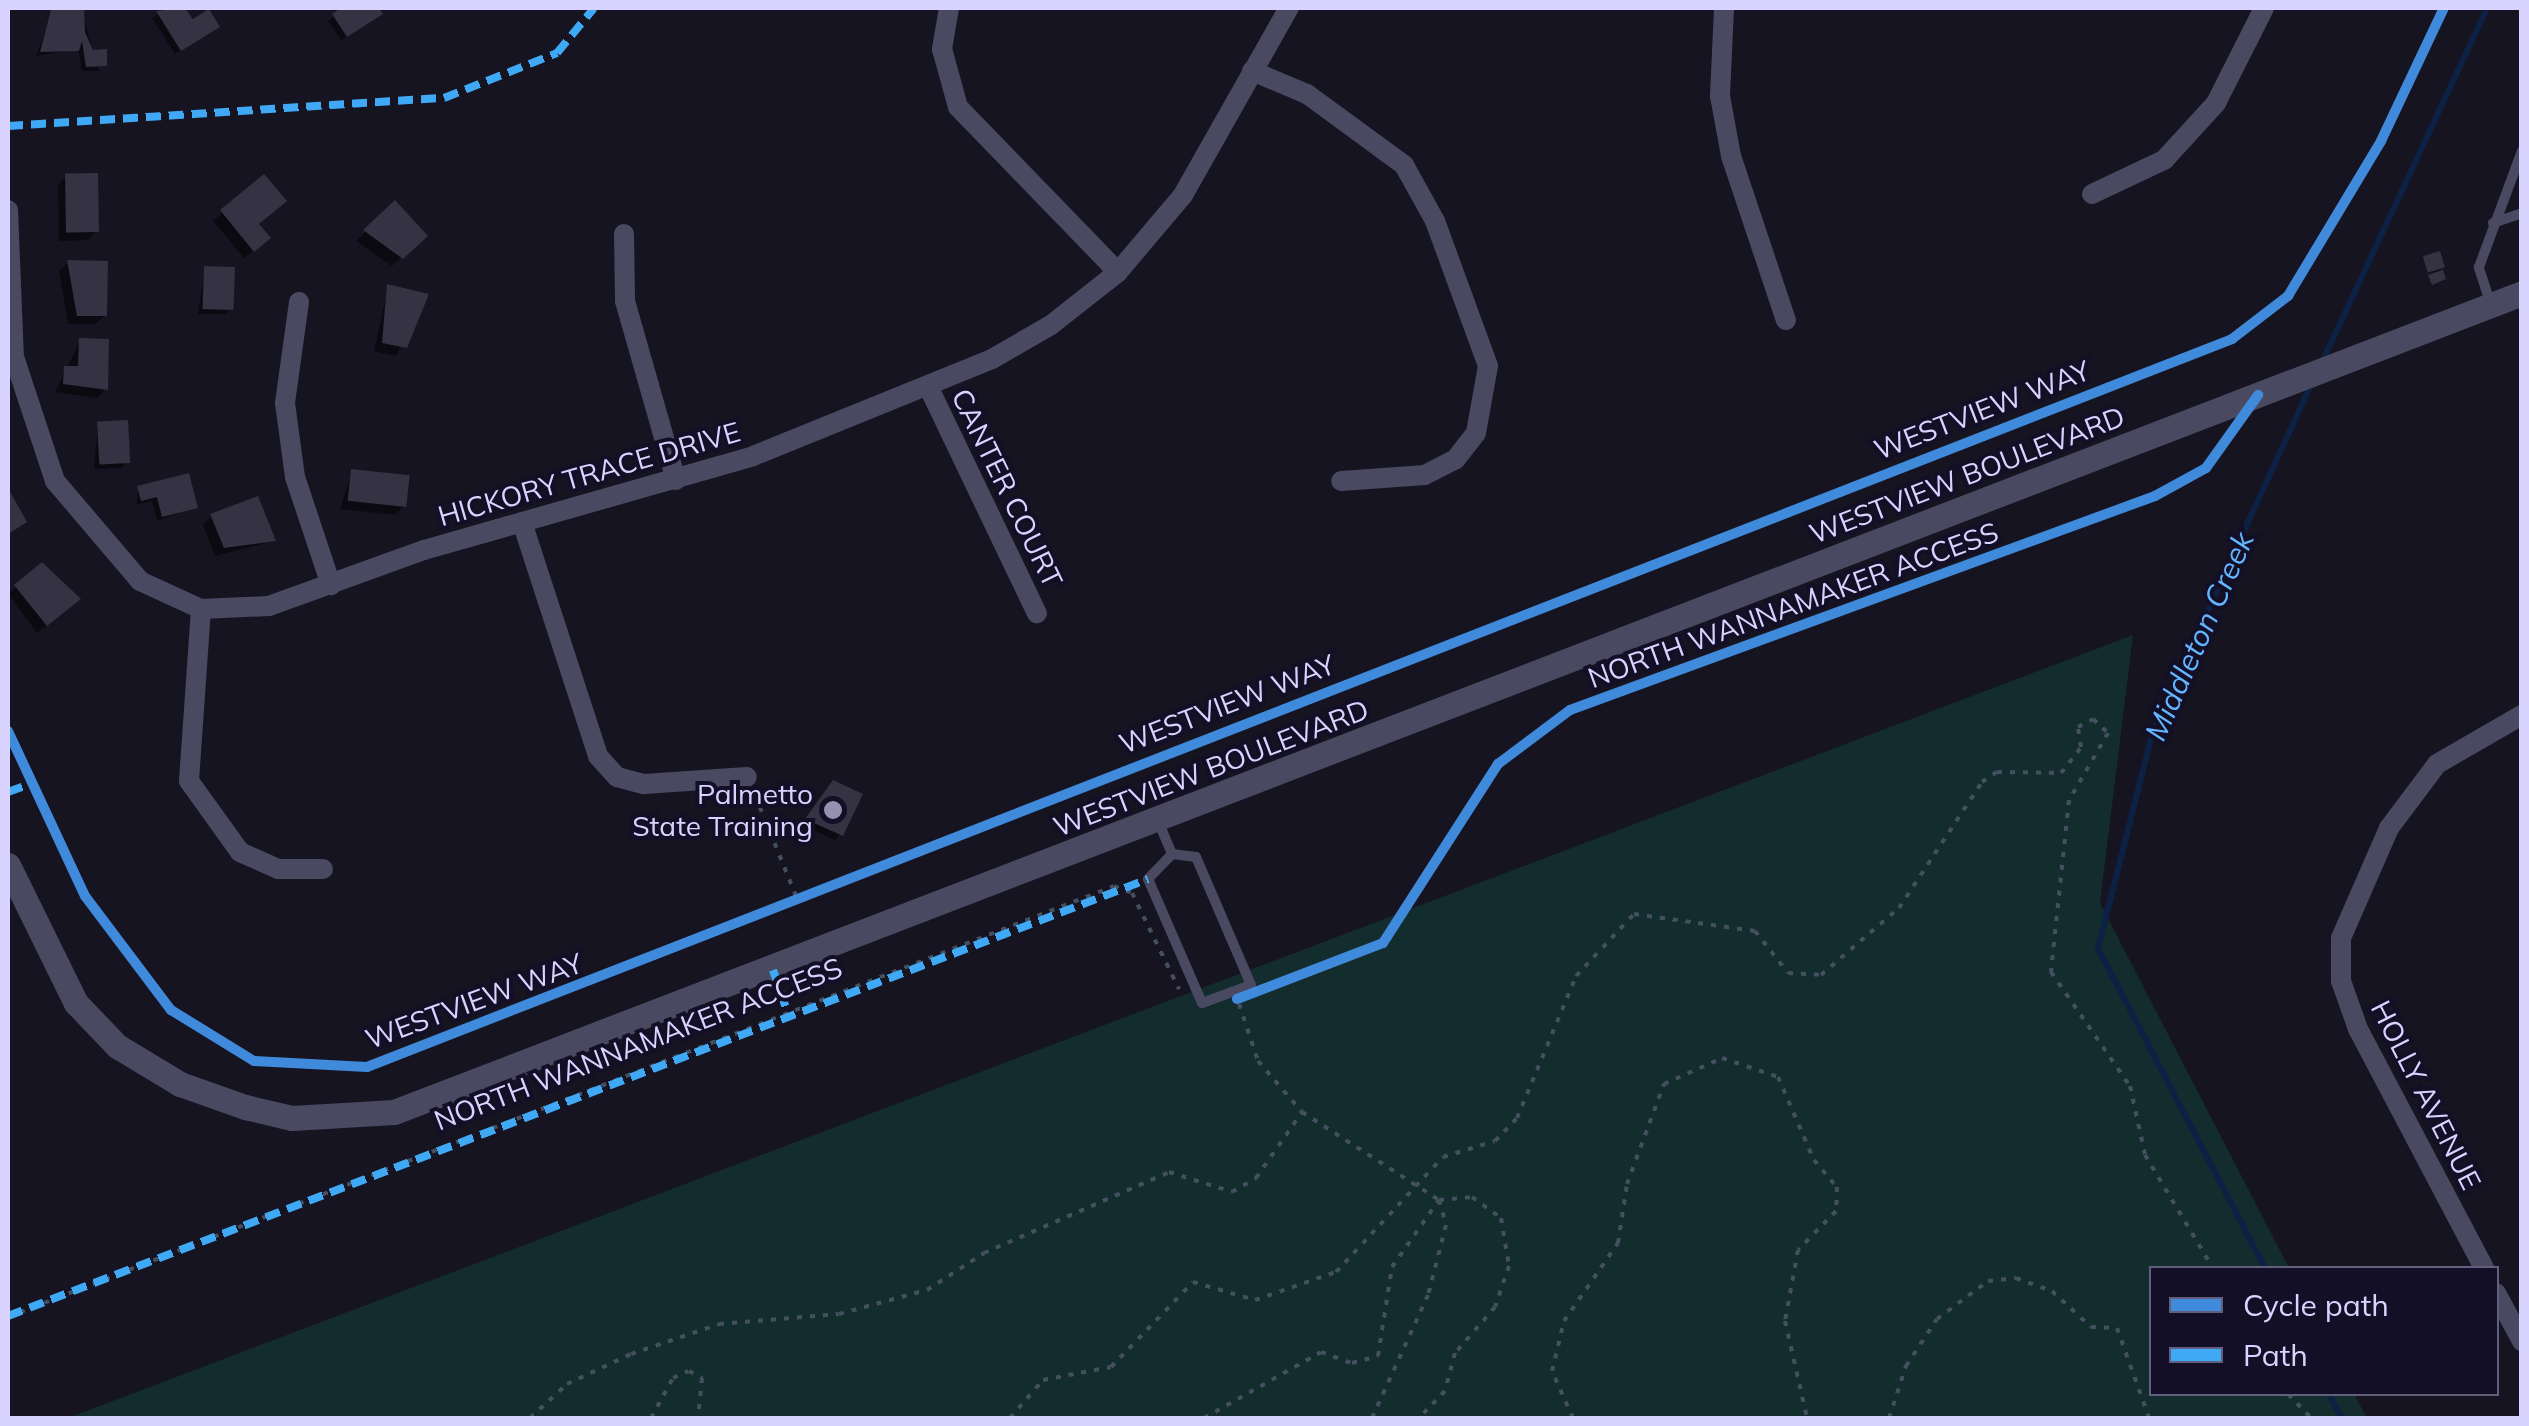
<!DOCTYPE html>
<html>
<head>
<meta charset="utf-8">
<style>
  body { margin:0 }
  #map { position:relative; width:2529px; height:1426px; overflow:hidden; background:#161421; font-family:Mulish,sans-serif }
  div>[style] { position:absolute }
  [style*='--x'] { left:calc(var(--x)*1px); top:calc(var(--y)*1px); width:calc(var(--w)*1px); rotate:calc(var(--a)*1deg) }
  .green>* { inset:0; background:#132c2d }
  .shadow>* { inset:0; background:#0007 }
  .stream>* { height:6px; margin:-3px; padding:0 3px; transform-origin:3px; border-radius:3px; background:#0d2144 }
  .building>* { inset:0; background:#343243; transform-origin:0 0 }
  .path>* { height:4px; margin-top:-2px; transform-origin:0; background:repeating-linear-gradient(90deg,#44505f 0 5px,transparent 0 13px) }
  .service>* { height:10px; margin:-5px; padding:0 5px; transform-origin:5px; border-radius:5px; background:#4a4962 }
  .minor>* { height:20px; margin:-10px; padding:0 10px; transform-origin:10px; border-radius:10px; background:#4a4962 }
  .tertiary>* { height:25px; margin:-12.5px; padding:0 12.5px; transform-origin:12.5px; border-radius:12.5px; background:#4a4962 }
  .quiet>* { height:8px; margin-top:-4px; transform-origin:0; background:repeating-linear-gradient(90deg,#3fa9f5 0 15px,transparent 0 23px) }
  .cycleway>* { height:10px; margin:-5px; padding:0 5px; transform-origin:5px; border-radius:5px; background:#408adc }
  .dots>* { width:28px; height:28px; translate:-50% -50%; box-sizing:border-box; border:5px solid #130f26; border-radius:50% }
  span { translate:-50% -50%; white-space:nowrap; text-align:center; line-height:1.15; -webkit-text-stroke:8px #130f26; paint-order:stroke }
  .street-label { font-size:28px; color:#d9d4ff }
  .poi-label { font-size:28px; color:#d9d4ff }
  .right { translate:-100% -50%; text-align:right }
  .water-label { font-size:30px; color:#62b6ff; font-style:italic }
  .frame { position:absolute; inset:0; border:10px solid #d9d4ff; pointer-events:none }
  .legend { position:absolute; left:2149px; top:1266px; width:350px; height:130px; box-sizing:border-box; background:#130f26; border:2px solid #625e7d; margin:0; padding:12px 18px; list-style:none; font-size:30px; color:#d9d4ff }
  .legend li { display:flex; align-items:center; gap:20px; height:50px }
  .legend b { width:50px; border:2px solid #625e7d }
</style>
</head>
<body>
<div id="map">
  <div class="green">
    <div style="clip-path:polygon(2133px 635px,2100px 903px,2289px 1268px,2152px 1268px,2152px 1394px,2354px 1394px,2367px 1418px,68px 1418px)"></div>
  </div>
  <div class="shadow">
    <div style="clip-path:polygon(166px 8px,182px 8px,212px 32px,175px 54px,152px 18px)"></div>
    <div style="clip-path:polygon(346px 8px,376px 8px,380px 13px,341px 40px,328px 21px)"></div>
    <div style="clip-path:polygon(82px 12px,99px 71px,82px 71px,78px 49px,36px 56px,52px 13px)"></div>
    <div style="clip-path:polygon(67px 176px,97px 231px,88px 240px,59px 241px,58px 185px)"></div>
    <div style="clip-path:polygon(264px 177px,259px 246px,244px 258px,213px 221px)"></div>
    <div style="clip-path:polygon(395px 204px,425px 236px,392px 266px,356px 241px)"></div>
    <div style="clip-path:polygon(68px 263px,105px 315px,96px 324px,68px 324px,59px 271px)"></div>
    <div style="clip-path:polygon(205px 269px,231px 309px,225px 314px,198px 314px)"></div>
    <div style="clip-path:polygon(388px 287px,426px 296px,396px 356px,374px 351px)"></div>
    <div style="clip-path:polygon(80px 341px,106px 389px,97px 398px,55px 392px)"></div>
    <div style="clip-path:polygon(98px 424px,127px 462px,121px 468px,94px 469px)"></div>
    <div style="clip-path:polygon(352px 471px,404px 506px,395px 515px,340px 509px)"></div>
    <div style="clip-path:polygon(139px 489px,196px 507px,157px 521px,152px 501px,136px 505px)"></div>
    <div style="clip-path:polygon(212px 516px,273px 541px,215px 556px,203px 525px)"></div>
    <div style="clip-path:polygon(42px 565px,69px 608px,37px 633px,8px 594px)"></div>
    <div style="clip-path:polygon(828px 789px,840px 835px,835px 840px,802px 825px)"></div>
  </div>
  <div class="stream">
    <div style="--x:2323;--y:360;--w:388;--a:-65"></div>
    <div style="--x:2265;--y:1268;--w:361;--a:-117.6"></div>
    <div style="--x:2098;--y:948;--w:224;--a:-75.8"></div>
    <div style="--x:2153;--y:731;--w:380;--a:-65.5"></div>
    <div style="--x:2329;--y:1394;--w:27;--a:62"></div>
  </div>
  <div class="building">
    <div style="clip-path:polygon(185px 8px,193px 19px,209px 9px,220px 27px,181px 51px,156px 11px)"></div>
    <div style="clip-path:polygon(341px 8px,379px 8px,383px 14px,347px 37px,332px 14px)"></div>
    <div style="clip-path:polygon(84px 9px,85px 32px,93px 50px,107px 49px,107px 66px,86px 67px,82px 41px,79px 51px,40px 52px,51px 10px)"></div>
    <div style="left:98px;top:173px;width:59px;height:33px;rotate:89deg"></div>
    <div style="clip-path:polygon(264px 174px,287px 201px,259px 224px,271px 238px,254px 252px,220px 210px)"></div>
    <div style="clip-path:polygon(395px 200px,428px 236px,403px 259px,363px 230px)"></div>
    <div style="left:2440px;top:251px;width:17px;height:18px;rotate:73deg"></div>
    <div style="clip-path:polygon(67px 260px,108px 261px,107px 316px,77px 316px)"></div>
    <div style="left:204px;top:266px;width:31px;height:43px;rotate:2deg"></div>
    <div style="clip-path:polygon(2443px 270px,2446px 279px,2432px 285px,2428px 275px)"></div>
    <div style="clip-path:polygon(387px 284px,429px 294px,407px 348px,382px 343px)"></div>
    <div style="clip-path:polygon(79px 338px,109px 339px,108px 390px,63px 384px,64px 366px,78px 366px)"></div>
    <div style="left:128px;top:420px;width:43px;height:31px;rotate:87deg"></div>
    <div style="left:351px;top:469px;width:59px;height:32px;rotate:6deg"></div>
    <div style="clip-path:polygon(189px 473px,198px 508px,162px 517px,157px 497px,141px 501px,137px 486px)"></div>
    <div style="clip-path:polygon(8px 488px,27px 522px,8px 534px)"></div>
    <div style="clip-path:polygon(258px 496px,276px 541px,224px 548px,210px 514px)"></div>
    <div style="clip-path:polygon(42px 562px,81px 599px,47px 626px,14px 585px)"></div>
    <div style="clip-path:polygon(833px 780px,863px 794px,843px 836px,805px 819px)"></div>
  </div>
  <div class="path">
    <div style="--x:755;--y:795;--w:114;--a:67.9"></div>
    <div style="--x:1239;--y:1004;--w:60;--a:71.6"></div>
    <div style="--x:1258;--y:1061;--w:67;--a:49.2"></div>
    <div style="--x:1302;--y:1112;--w:163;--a:32.7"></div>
    <div style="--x:1439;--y:1200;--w:26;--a:74"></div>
    <div style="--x:1446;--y:1225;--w:72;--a:104.4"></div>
    <div style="--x:1428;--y:1295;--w:135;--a:114.5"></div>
    <div style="--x:8;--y:1317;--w:1187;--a:-21.29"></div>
    <div style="--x:1114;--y:886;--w:19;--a:21"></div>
    <div style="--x:1132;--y:893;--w:107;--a:63.9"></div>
    <div style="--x:2288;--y:1394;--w:33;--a:46"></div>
    <div style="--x:530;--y:1418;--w:50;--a:-42.6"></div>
    <div style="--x:567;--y:1384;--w:71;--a:-25.1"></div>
    <div style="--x:631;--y:1354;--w:93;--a:-18.8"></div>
    <div style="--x:719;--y:1324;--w:120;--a:-4.8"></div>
    <div style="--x:839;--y:1314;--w:91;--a:-15.3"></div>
    <div style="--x:927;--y:1290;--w:68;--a:-33"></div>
    <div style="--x:984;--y:1253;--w:202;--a:-23.6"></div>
    <div style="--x:1169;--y:1172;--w:66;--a:17.6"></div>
    <div style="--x:1232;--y:1192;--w:28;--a:-30"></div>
    <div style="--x:1256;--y:1178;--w:80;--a:-55.1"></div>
    <div style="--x:651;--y:1418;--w:46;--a:-61.2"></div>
    <div style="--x:673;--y:1378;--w:17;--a:-24"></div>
    <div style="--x:689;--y:1371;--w:15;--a:28"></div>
    <div style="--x:702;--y:1378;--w:40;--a:95.7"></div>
    <div style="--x:1010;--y:1418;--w:50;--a:-49"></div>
    <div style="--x:1043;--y:1380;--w:69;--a:-10.8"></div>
    <div style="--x:1111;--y:1367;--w:118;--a:-46"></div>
    <div style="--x:1193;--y:1282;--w:65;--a:16.2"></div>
    <div style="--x:1255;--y:1300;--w:86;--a:-19.1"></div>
    <div style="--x:1336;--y:1272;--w:157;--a:-47.1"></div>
    <div style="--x:1443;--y:1157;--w:54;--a:-17.1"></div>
    <div style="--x:1495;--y:1141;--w:32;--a:-46"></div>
    <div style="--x:1517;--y:1118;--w:154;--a:-67.4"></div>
    <div style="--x:1576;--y:976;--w:85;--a:-46.9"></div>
    <div style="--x:1634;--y:914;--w:122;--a:8"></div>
    <div style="--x:1755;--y:931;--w:53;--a:51.8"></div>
    <div style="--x:1788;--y:973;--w:33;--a:3"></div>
    <div style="--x:1821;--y:975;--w:103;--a:-40.7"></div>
    <div style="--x:1899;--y:908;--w:151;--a:-56.6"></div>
    <div style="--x:1982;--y:782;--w:18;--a:-34"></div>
    <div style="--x:1997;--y:772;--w:64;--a:0.9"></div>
    <div style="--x:2061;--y:773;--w:33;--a:-52"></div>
    <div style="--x:2081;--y:747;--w:20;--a:-99"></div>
    <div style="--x:2078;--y:727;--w:17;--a:-28"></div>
    <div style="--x:2093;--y:719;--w:21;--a:43"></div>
    <div style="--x:2108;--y:733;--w:78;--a:120.2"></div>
    <div style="--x:2069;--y:800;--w:173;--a:96"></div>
    <div style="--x:2051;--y:972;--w:139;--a:55.3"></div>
    <div style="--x:2130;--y:1086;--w:71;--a:77.7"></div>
    <div style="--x:2145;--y:1155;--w:132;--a:59"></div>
    <div style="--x:1204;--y:1418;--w:134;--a:-29.4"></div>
    <div style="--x:1321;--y:1352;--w:33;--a:20"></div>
    <div style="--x:1352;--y:1363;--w:27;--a:-15"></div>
    <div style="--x:1378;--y:1356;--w:90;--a:-81.1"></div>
    <div style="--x:1392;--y:1267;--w:82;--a:-55"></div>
    <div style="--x:1439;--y:1200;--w:33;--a:-5"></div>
    <div style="--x:1472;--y:1197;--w:36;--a:36"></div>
    <div style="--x:1501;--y:1218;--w:49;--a:80.5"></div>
    <div style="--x:1509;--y:1266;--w:43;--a:108.9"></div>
    <div style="--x:1495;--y:1307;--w:61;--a:131"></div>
    <div style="--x:1455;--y:1353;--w:39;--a:105"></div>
    <div style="--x:1445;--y:1391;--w:37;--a:134"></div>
    <div style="--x:1573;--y:1418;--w:51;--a:-114.1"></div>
    <div style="--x:1552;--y:1371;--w:51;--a:-76.5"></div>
    <div style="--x:1564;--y:1321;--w:95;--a:-55.3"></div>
    <div style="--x:1618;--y:1243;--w:60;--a:-81.3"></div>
    <div style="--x:1627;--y:1184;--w:107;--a:-69.7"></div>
    <div style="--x:1664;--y:1084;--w:64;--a:-24.1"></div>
    <div style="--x:1722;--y:1058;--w:59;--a:18.7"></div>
    <div style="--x:1778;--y:1077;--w:90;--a:66.6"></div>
    <div style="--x:1814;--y:1160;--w:35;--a:50"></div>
    <div style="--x:1837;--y:1187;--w:24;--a:92"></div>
    <div style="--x:1836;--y:1211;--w:54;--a:134.3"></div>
    <div style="--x:1798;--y:1250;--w:72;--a:100.4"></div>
    <div style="--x:1785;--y:1321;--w:99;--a:77.2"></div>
    <div style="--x:1889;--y:1418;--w:55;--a:-71.9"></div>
    <div style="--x:1906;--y:1366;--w:56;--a:-56.6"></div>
    <div style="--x:1937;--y:1319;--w:64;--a:-36.7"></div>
    <div style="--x:1988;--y:1281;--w:28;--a:-6"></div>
    <div style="--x:2016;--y:1278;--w:38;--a:20"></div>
    <div style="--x:2052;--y:1291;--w:53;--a:42.7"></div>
    <div style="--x:2091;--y:1327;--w:26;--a:2"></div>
    <div style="--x:2117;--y:1328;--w:96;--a:70.4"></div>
  </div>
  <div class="service">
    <div style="--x:2493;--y:223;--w:31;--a:-19"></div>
    <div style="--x:2491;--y:305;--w:40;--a:-108"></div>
    <div style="--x:2479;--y:267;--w:124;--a:-69.7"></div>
    <div style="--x:1158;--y:821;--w:36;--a:67"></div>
    <div style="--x:1172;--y:854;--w:24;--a:7"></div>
    <div style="--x:1196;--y:857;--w:139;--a:66.7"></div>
    <div style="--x:1251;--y:985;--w:52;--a:159.8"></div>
    <div style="--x:1202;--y:1003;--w:135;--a:-113.5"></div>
    <div style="--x:1148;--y:879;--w:35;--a:-46"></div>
  </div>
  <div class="minor">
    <div style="--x:949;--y:8;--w:42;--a:99.7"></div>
    <div style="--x:942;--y:49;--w:60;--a:74.6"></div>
    <div style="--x:958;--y:107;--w:230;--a:45.9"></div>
    <div style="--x:1724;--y:8;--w:88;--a:92.6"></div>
    <div style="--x:1720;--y:96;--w:61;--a:79.6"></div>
    <div style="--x:1731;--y:156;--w:173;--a:71.5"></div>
    <div style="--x:1252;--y:71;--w:60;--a:22.7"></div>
    <div style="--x:1307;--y:94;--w:120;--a:36.2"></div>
    <div style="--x:1404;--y:165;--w:64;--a:61"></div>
    <div style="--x:1435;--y:221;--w:154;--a:69.9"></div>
    <div style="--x:1488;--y:366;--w:68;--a:100.2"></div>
    <div style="--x:1476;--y:433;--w:33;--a:128"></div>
    <div style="--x:1456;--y:459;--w:35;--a:153"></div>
    <div style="--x:1425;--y:475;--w:84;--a:175.9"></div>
    <div style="--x:2092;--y:194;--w:80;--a:-25.3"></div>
    <div style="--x:2164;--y:160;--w:77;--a:-47.6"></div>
    <div style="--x:2216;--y:103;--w:106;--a:-63.2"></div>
    <div style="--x:8;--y:210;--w:147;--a:87.7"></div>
    <div style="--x:14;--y:357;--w:131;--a:71.7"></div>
    <div style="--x:55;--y:481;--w:131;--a:49.6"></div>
    <div style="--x:140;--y:581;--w:67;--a:24.7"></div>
    <div style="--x:201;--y:609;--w:68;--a:-2.5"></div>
    <div style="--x:269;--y:606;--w:165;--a:-19.9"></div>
    <div style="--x:424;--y:550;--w:342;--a:-15.9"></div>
    <div style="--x:753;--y:456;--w:258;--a:-22.1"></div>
    <div style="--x:992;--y:359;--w:68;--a:-30"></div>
    <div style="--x:1051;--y:325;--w:85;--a:-38.3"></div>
    <div style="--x:1118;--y:272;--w:101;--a:-49.8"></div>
    <div style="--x:1183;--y:195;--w:215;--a:-60.5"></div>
    <div style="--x:624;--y:234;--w:67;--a:89.1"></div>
    <div style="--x:625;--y:301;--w:186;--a:74.1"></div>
    <div style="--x:299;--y:302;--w:102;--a:97.9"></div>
    <div style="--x:285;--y:403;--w:75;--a:82.3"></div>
    <div style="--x:295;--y:477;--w:114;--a:71.6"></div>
    <div style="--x:928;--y:386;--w:252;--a:64.4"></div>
    <div style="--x:522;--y:522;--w:246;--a:72"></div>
    <div style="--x:598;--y:756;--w:28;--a:48"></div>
    <div style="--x:617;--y:777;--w:28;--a:15"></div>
    <div style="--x:644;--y:784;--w:103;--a:-3.9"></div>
    <div style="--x:201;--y:609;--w:172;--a:94"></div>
    <div style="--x:189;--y:781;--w:87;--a:54.3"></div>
    <div style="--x:240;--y:852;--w:42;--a:24.1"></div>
    <div style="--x:278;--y:869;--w:45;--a:0"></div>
    <div style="--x:2484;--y:1268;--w:270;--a:-117.8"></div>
    <div style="--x:2358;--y:1029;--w:51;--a:-109.5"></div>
    <div style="--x:2341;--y:981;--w:43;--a:-90"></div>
    <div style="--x:2341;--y:938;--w:120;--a:-66.4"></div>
    <div style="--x:2389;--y:828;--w:80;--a:-53.1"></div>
    <div style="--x:2437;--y:764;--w:98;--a:-30"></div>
    <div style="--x:2496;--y:1293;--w:55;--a:61.6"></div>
  </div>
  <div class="tertiary">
    <div style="--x:8;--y:865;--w:154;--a:63.8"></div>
    <div style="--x:76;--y:1003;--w:59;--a:46.4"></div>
    <div style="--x:117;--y:1046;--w:74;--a:31.1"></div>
    <div style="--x:180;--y:1084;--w:69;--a:19.5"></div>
    <div style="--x:245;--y:1107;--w:48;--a:13.2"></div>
    <div style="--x:292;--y:1118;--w:102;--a:-3.4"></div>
    <div style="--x:394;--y:1112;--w:2280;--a:-21.05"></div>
  </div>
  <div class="quiet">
    <div style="--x:8;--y:126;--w:437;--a:-3.7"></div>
    <div style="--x:444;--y:98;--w:122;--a:-21.7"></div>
    <div style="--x:557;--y:53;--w:58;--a:-50.6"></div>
    <div style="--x:8;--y:792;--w:23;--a:-20"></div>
    <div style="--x:773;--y:970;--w:46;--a:71.2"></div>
    <div style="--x:8;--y:1316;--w:1221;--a:-20.97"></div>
  </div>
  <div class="cycleway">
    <div style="--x:8;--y:731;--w:182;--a:65"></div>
    <div style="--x:85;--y:896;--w:143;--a:53"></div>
    <div style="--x:171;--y:1010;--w:97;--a:31.6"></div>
    <div style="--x:254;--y:1061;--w:113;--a:3"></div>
    <div style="--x:367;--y:1067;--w:2002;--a:-21.32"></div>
    <div style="--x:2232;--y:339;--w:71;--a:-37.5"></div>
    <div style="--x:2288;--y:296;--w:181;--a:-59"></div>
    <div style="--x:2381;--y:141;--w:147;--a:-64.7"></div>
    <div style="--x:1237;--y:999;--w:156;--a:-21"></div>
    <div style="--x:1383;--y:943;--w:213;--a:-57.3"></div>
    <div style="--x:1498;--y:764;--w:90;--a:-36.9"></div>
    <div style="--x:1570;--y:710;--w:623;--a:-20.09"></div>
    <div style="--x:2155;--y:496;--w:58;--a:-28.8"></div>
    <div style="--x:2206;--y:468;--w:90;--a:-54.5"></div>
  </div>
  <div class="dots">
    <div style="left:833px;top:810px;background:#9591b1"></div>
  </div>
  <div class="street-label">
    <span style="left:1982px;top:410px;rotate:-21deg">WESTVIEW WAY</span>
    <span style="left:589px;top:474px;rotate:-16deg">HICKORY TRACE DRIVE</span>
    <span style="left:1967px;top:475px;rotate:-21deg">WESTVIEW BOULEVARD</span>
    <span style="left:1007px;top:488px;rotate:64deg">CANTER COURT</span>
    <span style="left:1793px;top:605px;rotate:-20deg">NORTH WANNAMAKER ACCESS</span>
    <span style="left:1227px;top:704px;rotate:-21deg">WESTVIEW WAY</span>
    <span style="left:1211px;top:768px;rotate:-21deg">WESTVIEW BOULEVARD</span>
    <span style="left:474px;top:1001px;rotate:-20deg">WESTVIEW WAY</span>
    <span style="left:638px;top:1044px;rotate:-21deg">NORTH WANNAMAKER ACCESS</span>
    <span style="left:2426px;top:1095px;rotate:63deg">HOLLY AVENUE</span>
  </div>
  <div class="poi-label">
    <span class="right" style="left:813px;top:810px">Palmetto<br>State Training</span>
  </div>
  <div class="water-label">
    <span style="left:2199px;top:636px;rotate:-66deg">Middleton Creek</span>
  </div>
  <div class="frame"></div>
  <ul class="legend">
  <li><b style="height:12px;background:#408adc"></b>Cycle path</li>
  <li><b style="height:12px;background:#3fa9f5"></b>Path</li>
  </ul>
</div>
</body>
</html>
